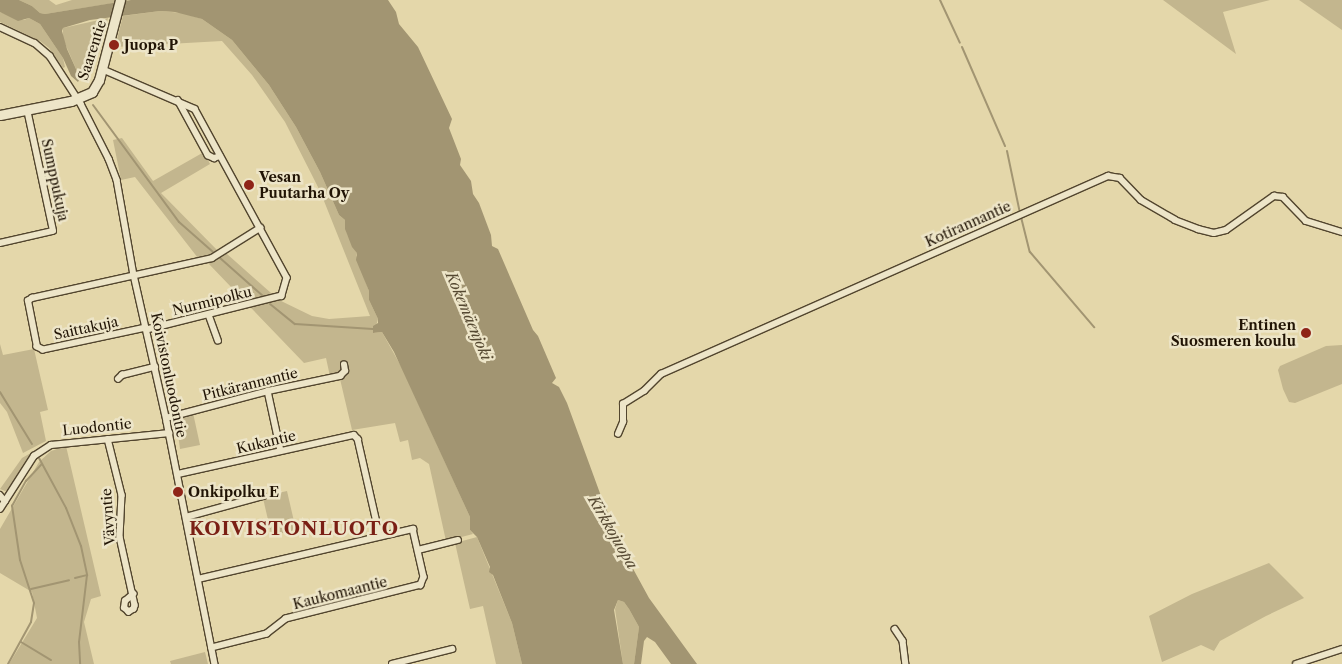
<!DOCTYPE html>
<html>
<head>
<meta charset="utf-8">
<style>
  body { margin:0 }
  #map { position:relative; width:1342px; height:664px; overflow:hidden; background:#e4d7aa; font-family:"Libre Caslon Text",serif }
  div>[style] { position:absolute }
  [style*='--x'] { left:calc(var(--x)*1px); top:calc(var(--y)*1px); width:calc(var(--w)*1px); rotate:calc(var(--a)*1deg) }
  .green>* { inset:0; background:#c3b68e; transform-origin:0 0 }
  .water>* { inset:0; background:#a29572 }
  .stream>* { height:2px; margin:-1px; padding:0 1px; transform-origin:1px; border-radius:1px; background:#a29572 }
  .roads { filter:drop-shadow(1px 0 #52452e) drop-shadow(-1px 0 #52452e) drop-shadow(0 1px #52452e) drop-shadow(0 -1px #52452e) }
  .street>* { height:5.5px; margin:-2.75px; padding:0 2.75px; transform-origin:2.75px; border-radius:2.75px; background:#ede5c8 }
  .secondary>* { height:9px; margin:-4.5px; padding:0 4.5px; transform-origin:4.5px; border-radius:4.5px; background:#ede5c8 }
  .dots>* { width:14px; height:14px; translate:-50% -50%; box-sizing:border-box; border:2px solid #ede5c8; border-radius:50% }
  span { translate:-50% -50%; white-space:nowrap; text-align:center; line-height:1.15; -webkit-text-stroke:5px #ede5c8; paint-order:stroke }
  .poi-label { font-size:14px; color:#211405; font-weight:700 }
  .left { translate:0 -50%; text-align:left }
  .right { translate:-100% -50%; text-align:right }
  .street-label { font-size:14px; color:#211405 }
  .water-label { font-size:15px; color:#554831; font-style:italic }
  .district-label { font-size:19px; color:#7a1f14; font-weight:700; letter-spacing:1px }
</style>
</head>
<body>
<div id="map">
  <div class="green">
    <div style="clip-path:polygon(19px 0,49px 0,56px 5px,72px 0,115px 0,114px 3px,45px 14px,40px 13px,32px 6px)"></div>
    <div style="clip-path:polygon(1163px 0,1270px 0,1223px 12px,1236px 54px)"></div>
    <div style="clip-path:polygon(1299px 0,1342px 0,1342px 30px)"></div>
    <div style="clip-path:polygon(160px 11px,183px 13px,202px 19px,232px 40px,269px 85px,296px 127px,320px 172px,339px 215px,345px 220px,347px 234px,358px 253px,356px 255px,369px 291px,369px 300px,378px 319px,374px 333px,382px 332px,402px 368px,470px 517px,470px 530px,473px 534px,446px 541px,429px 464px,420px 458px,412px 460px,408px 440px,400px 442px,395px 423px,352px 430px,340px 379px,331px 381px,326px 358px,304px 363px,208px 263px,194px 266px,192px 260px,198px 258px,135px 177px,121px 180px,113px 140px,122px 138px,153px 181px,204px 152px,210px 164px,161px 193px,218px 251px,227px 254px,279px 300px,312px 316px,329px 319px,370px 316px,320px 191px,285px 122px,252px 75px,222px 41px,115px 47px,123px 16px)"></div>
    <div style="clip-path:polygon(0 12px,24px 20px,29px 18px,40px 24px,63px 58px,65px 67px,63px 68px,49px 48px,40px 41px,0 22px)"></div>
    <div style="clip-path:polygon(108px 18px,100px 50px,92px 68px,80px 78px,63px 39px,63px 28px)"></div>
    <div style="clip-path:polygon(0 344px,3px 355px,34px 349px,48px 410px,40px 412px,46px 441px,23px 453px,7px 412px,0 403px)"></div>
    <div style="clip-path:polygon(1342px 345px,1342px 384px,1295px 403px,1289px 402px,1283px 389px,1278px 370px,1280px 366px,1326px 346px)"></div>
    <div style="clip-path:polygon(193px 413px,200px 445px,180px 449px,176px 419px)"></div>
    <div style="clip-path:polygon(45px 445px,30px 456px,10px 489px,5px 491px,0 489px,22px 458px)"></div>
    <div style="clip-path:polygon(66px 446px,101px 596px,91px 599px,84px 622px,94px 664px,9px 664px,37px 618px,32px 592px,0 573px,0 529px,39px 462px,51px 451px)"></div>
    <div style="left:287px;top:491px;width:40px;height:25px;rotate:77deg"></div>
    <div style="clip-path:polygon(477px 537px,512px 623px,522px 664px,496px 664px,483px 606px,470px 609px,455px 543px)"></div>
    <div style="clip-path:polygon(1269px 563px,1304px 598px,1266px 616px,1220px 641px,1214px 651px,1201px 645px,1162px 662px,1149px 616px,1192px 594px)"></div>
    <div style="clip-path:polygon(618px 600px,624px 602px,629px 609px,639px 627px,634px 664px,623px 664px,615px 609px)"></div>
    <div style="clip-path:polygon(205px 652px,208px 664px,171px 664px,170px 661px)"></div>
  </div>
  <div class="water">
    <div style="clip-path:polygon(0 0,19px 0,32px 6px,40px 13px,45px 14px,131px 0,388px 0,396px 12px,399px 24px,418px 47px,452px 119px,449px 128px,461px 159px,460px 165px,471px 181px,473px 194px,479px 203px,491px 235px,492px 246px,498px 249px,533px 330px,538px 336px,556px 378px,552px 383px,559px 387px,567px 403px,601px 496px,625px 554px,649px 598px,697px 664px,671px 664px,655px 642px,647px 637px,644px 641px,641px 664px,634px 664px,639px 627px,629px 609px,624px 602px,618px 600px,614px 610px,623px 664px,522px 664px,512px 623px,493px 575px,489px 572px,490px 567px,477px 537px,470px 530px,470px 517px,394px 352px,382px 332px,373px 333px,373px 326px,378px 323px,378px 319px,369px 300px,369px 291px,356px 260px,357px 253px,352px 247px,345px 229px,345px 220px,339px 215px,320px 172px,296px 127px,269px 85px,232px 40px,202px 19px,175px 12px,160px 11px,90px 20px,63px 28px,62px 31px,67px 49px,80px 78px,78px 82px,71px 76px,63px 58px,40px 24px,29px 18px,18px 21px,0 12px)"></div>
  </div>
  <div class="stream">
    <div style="--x:940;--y:0;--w:47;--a:65.1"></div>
    <div style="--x:962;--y:47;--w:108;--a:66.5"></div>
    <div style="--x:93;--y:105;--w:145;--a:53.7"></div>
    <div style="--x:179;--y:222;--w:45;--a:41.4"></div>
    <div style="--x:1007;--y:151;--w:63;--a:78.2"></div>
    <div style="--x:1021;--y:217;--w:36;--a:76"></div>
    <div style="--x:1030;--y:252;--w:99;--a:49.5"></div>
    <div style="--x:220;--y:258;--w:57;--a:41.5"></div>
    <div style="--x:270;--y:304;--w:32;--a:39"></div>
    <div style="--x:295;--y:324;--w:78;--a:3.7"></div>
    <div style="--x:0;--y:392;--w:61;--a:58.4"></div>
    <div style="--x:39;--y:458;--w:57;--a:61.6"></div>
    <div style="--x:66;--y:508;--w:41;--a:68.5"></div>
    <div style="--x:81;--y:546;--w:30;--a:78"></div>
    <div style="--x:87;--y:575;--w:67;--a:96.8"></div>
    <div style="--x:79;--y:642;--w:22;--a:87"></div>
    <div style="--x:75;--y:578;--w:12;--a:-14"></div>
    <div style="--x:31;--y:589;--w:39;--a:-13"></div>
    <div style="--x:21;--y:642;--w:35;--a:31"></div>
    <div style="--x:8;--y:664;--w:48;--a:-61.3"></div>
    <div style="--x:31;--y:622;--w:19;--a:-81"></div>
    <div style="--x:34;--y:603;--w:45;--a:-108"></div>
    <div style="--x:20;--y:560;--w:55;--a:-98.4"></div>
    <div style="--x:12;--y:506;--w:29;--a:-61"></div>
    <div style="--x:26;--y:481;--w:23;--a:-47"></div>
  </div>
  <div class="roads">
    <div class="street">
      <div style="--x:0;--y:27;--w:38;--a:25"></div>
      <div style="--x:35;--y:43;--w:20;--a:41"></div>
      <div style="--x:50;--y:56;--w:57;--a:57.1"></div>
      <div style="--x:81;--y:104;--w:62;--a:63"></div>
      <div style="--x:109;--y:159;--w:22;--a:69"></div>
      <div style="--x:117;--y:180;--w:97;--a:79.9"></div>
      <div style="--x:134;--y:275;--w:151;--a:77.3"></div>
      <div style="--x:167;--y:422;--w:247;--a:78.8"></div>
      <div style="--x:102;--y:69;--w:101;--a:23.3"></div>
      <div style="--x:195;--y:109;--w:192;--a:61.4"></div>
      <div style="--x:287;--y:278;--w:19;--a:106"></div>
      <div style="--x:282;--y:296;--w:139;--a:165.9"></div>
      <div style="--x:178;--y:100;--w:63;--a:61.4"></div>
      <div style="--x:208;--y:155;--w:7;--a:27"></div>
      <div style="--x:214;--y:158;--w:6;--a:-18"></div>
      <div style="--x:0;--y:243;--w:54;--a:-12.8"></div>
      <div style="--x:53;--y:231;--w:124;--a:-102.1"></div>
      <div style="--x:209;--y:315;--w:27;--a:70"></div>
      <div style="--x:146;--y:328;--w:105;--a:167.9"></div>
      <div style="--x:43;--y:350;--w:7;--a:-153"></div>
      <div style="--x:37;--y:347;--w:47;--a:-101.1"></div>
      <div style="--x:28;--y:301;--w:5;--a:-37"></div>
      <div style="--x:32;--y:298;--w:184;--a:-12.5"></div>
      <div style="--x:212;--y:258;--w:57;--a:-32"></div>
      <div style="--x:118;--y:379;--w:6;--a:-45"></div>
      <div style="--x:122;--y:375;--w:34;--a:-14"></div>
      <div style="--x:268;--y:391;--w:61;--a:77.8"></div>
      <div style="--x:166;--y:418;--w:106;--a:-14.8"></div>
      <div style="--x:268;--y:391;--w:74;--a:-11.8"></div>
      <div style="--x:340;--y:376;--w:7;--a:-45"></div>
      <div style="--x:345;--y:371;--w:6;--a:-99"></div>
      <div style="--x:618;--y:434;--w:13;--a:-67"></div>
      <div style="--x:623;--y:422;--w:18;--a:-90"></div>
      <div style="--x:623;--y:404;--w:25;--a:-32"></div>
      <div style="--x:644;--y:391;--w:24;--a:-45"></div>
      <div style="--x:661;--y:374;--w:489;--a:-23.9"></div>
      <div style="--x:1108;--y:176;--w:12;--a:9"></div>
      <div style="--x:1120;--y:178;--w:30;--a:46"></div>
      <div style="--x:1141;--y:200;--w:39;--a:30"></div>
      <div style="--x:1175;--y:220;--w:25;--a:21"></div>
      <div style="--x:1198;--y:229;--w:16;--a:14"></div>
      <div style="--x:1214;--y:233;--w:12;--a:-14"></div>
      <div style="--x:1226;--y:230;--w:59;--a:-35.3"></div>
      <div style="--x:1274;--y:196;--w:9;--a:6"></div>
      <div style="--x:1283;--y:197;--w:33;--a:46"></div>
      <div style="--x:1306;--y:221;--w:38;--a:17"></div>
      <div style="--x:108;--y:439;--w:58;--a:76"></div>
      <div style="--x:122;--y:495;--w:42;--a:92.7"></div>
      <div style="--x:120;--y:537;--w:70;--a:77.6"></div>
      <div style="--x:135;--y:605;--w:4;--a:104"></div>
      <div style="--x:134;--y:609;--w:6;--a:149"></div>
      <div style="--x:129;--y:612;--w:6;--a:-141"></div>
      <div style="--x:124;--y:608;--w:7;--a:-82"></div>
      <div style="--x:125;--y:601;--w:11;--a:-41"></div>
      <div style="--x:178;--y:474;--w:180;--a:-12.5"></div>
      <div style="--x:354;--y:435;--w:6;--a:45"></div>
      <div style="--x:358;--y:439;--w:99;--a:77.2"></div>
      <div style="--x:0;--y:495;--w:8;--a:50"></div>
      <div style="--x:0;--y:509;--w:63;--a:-57.3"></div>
      <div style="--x:34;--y:456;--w:20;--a:-33"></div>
      <div style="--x:51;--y:445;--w:119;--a:-5.8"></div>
      <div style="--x:186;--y:517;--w:80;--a:-15.3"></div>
      <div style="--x:418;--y:550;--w:41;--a:-14"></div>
      <div style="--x:198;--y:579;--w:221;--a:-13.1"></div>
      <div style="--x:413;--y:529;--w:49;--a:77.1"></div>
      <div style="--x:424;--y:577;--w:9;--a:111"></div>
      <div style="--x:421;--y:585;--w:139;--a:165.9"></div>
      <div style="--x:286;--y:619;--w:24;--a:142"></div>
      <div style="--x:267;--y:634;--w:57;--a:165.7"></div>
      <div style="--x:895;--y:629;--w:14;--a:56"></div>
      <div style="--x:903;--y:641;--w:23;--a:83"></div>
      <div style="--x:392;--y:664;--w:62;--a:-14"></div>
      <div style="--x:1296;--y:664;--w:48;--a:-18.1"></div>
    </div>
    <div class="secondary">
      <div style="--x:0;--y:115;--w:72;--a:-11.2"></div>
      <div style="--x:71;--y:101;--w:23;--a:-23"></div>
      <div style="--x:92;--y:92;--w:14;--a:-60"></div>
      <div style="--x:99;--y:80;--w:83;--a:-75.3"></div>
    </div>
  </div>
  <div class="dots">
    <div style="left:114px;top:45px;background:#8f2418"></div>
    <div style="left:249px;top:185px;background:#8f2418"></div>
    <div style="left:1306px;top:333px;background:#8f2418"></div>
    <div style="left:178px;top:492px;background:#8f2418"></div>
  </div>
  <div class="poi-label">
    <span class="left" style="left:124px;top:45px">Juopa P</span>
    <span class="left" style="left:259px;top:185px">Vesan<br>Puutarha Oy</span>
    <span class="right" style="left:1296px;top:333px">Entinen<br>Suosmeren koulu</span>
    <span class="left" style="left:188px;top:492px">Onkipolku E</span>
  </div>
  <div class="street-label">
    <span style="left:92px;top:50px;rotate:-72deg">Saarentie</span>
    <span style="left:55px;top:180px;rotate:78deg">Sumppukuja</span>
    <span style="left:968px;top:224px;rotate:-24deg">Kotirannantie</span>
    <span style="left:212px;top:301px;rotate:-14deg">Nurmipolku</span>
    <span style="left:86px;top:328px;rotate:-12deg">Saittakuja</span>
    <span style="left:169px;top:375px;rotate:78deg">Koivistonluodontie</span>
    <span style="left:250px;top:384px;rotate:-14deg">Pitkärannantie</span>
    <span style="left:97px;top:427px;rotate:-6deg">Luodontie</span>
    <span style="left:266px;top:442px;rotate:-13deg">Kukantie</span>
    <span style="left:108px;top:517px;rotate:-94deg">Vävyntie</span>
    <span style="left:340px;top:593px;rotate:-14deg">Kaukomaantie</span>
  </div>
  <div class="water-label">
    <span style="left:469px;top:316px;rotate:67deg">Kokemäenjoki</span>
    <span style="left:613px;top:532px;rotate:60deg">Kirkkojuopa</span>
  </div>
  <div class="district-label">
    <span style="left:294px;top:529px">KOIVISTONLUOTO</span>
  </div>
</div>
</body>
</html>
